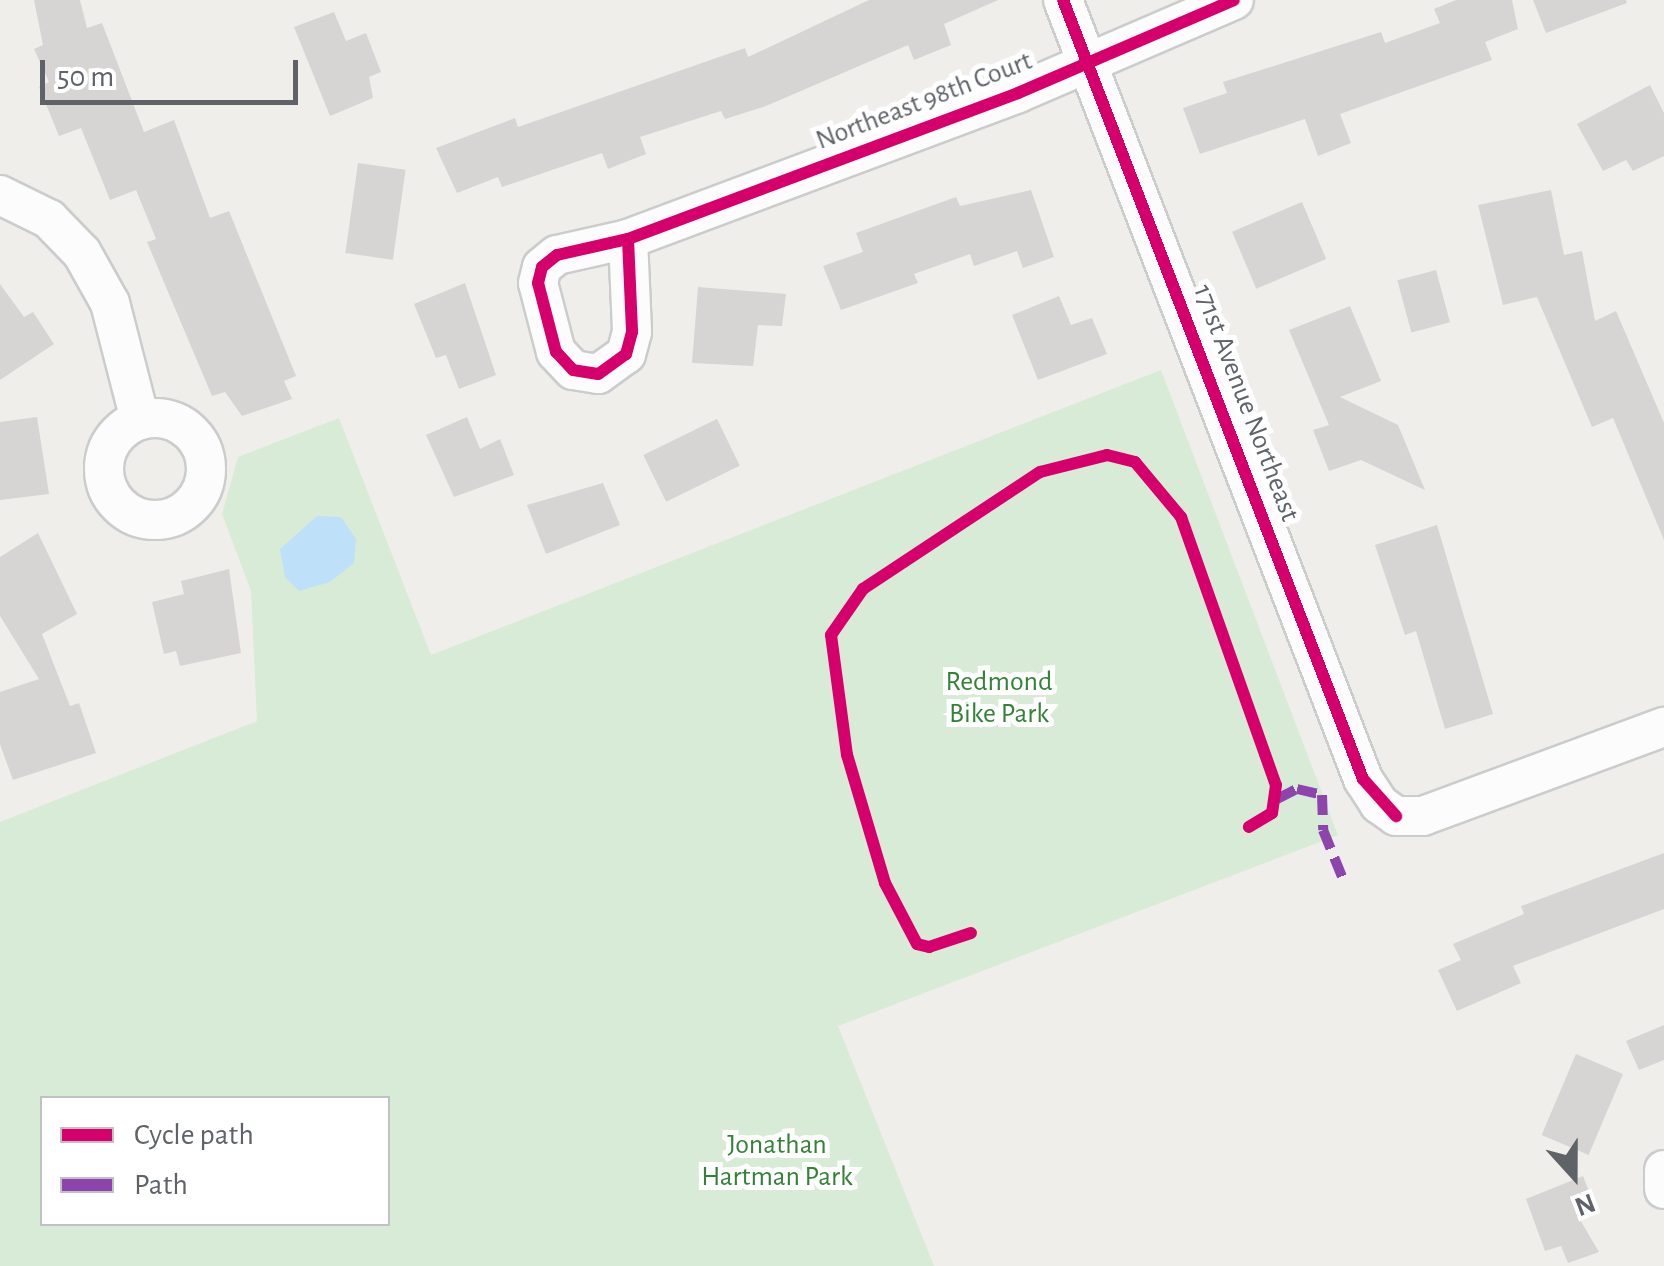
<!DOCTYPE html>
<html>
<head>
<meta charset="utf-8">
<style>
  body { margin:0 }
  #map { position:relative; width:1664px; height:1266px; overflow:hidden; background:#efeeea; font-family:"Alegreya Sans",sans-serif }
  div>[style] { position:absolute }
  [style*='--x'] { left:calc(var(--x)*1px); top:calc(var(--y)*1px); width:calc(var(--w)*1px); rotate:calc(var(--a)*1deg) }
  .green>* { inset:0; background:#d8ebd6 }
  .water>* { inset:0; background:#bfe0f9 }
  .building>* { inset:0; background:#d6d5d3; transform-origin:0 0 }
  .roads { filter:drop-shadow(2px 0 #cbcccc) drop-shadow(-2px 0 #cbcccc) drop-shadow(0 2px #cbcccc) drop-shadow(0 -2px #cbcccc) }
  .street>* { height:38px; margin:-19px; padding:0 19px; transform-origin:19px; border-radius:19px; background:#fdfcfc }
  .street>.ring { margin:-19px; padding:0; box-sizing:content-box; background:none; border:38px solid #fdfcfc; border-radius:50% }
  .quiet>* { height:10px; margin-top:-5px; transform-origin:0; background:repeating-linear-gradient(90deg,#8e44ad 0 20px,transparent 0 30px) }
  .cycleway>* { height:12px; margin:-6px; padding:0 6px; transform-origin:6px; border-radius:6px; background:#d6006c }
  span { translate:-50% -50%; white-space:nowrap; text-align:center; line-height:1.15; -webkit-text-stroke:10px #fff; paint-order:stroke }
  .street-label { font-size:28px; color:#5f6368 }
  .park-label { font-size:28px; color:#348238 }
  .legend { position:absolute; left:40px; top:1096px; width:350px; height:130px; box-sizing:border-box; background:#fff; border:2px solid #bfc1c3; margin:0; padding:12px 18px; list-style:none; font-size:30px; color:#5f6368 }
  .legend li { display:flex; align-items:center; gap:20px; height:50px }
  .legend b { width:50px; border:2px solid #bfc1c3 }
  .north { position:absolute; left:1524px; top:1126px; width:100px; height:100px; -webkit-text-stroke:8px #fff; paint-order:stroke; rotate:159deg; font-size:28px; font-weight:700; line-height:40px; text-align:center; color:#5f6368 }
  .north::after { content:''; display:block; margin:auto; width:35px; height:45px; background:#5f6368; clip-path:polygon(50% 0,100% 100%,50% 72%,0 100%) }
  .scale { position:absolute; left:40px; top:60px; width:258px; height:45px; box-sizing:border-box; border:5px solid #5f6368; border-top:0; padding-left:12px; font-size:30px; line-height:35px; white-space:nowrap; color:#5f6368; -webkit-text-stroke:8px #fff; paint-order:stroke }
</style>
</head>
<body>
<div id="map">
  <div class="green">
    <div style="clip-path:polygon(evenodd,1161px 370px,1338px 835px,838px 1026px,934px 1266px,0 1266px,0 822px,257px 721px,251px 591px,222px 514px,238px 457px,339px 418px,431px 655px,1161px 370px,42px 1098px,388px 1098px,388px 1224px,42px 1224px,42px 1098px)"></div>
  </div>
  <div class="water">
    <div style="clip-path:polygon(317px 516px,341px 517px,356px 539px,354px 563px,330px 582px,299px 591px,285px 577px,280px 549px)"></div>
  </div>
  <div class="building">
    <div style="clip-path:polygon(34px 0,80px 0,87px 28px,102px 23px,144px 132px,174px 120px,210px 218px,229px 211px,296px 376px,284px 381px,292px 399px,242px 416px,225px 392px,212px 396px,147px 242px,156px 239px,136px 190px,110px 200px,81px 128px,59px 136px,39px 87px,49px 82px,34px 49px,43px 45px)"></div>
    <div style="clip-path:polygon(869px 0,998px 0,944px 24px,951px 45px,914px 60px,908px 45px,766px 106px,725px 119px,721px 111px,640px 137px,646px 154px,608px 169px,602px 153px,502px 187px,498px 177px,457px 193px,436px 148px,515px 118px,518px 127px,745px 48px,748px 57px)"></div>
    <div style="clip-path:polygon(1456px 0,1512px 0,1518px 29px,1485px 42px,1492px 60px,1340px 114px,1351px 143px,1318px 156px,1305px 119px,1200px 154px,1183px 108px,1227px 93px,1223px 82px,1381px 32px,1385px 43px,1440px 23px,1434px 9px)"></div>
    <div style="clip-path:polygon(1533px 0,1626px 0,1627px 3px,1546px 33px)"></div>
    <div style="clip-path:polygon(334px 12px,346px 41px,366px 33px,381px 72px,369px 77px,373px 98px,330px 116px,294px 27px)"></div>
    <div style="clip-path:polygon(1650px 85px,1664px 113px,1664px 156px,1633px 171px,1626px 160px,1603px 171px,1577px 124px)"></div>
    <div style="left:358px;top:163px;width:48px;height:91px;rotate:8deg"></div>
    <div style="clip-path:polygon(1031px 190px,1054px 257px,1023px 268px,1017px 251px,974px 266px,970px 254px,914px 274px,918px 283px,841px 310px,823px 266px,863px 252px,856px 233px,956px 197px,960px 206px)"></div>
    <div style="clip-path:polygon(1551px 190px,1564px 255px,1582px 251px,1595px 321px,1616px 311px,1664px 423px,1664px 540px,1613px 418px,1592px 427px,1537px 297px,1503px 305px,1478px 205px)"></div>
    <div style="left:1302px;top:202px;width:62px;height:76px;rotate:67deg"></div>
    <div style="left:1436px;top:270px;width:54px;height:40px;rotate:75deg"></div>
    <div style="clip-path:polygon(465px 283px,496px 375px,459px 389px,446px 355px,436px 358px,414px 304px)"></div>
    <div style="clip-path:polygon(0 284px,24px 317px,33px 312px,54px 344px,0 380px)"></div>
    <div style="clip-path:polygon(698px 287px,786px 294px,782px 326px,758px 325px,753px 366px,692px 363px)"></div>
    <div style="clip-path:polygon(1059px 296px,1071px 325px,1092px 318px,1107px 354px,1038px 380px,1012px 315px)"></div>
    <div style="clip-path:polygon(1350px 306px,1381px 381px,1340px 397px,1398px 425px,1425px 490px,1361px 460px,1329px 471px,1313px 430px,1329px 425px,1289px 330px)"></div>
    <div style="clip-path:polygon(37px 417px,49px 494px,0 500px,0 422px)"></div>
    <div style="clip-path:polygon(467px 417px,480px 449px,500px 439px,514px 475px,454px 497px,426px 435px)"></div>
    <div style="left:717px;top:419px;width:52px;height:82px;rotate:64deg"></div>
    <div style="clip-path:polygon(603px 483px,620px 525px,546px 554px,527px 505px)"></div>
    <div style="clip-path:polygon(1437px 525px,1493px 714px,1445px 729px,1416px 631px,1405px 635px,1375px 545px)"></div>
    <div style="clip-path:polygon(38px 533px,77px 614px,42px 634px,70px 706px,79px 703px,96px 753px,13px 780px,0 744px,0 692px,39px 679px,0 616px,0 557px)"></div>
    <div style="clip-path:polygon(229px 569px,241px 653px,180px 666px,176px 651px,164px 654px,152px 602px,184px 594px,181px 581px)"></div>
    <div style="clip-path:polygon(1664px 853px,1664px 909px,1513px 966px,1521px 983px,1457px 1011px,1438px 970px,1461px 960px,1453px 944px,1524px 914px,1521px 906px)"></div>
    <div style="clip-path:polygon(1664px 1025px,1664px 1060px,1639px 1070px,1626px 1041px)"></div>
    <div style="left:1576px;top:1054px;width:51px;height:88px;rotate:23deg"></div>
    <div style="clip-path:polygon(1583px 1176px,1597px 1212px,1579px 1218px,1599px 1252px,1568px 1263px,1561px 1246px,1545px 1251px,1526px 1199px)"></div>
  </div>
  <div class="roads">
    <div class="street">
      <div style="--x:1063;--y:0;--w:835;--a:68.94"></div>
      <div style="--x:1363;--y:779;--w:30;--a:57"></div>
      <div style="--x:1379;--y:804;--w:21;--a:35"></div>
      <div style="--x:1396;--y:816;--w:27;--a:0"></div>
      <div style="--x:1423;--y:816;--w:257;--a:-20.3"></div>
      <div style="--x:0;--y:195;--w:55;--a:26.1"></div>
      <div style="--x:49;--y:219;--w:47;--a:45.9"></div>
      <div style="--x:82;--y:253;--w:57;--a:60.8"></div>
      <div style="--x:110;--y:303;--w:121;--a:75.6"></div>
      <div style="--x:628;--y:239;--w:93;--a:87.5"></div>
      <div style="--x:632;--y:332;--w:23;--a:105"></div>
      <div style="--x:626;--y:354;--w:34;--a:144"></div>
      <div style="--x:598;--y:374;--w:25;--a:-171"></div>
      <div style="--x:573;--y:370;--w:25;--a:-133"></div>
      <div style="--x:556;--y:352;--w:71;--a:-104.6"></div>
      <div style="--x:538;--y:283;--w:16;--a:-76"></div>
      <div style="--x:542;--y:267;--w:19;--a:-39"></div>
      <div style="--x:557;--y:255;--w:73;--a:-12.7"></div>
      <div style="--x:628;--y:239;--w:416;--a:-20.5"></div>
      <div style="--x:1018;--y:93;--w:235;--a:-23.3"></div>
      <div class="ring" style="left:104px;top:418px;width:64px;height:64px"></div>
      <div style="--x:1664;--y:1170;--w:19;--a:90"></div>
    </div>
  </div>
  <div class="quiet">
    <div style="--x:1277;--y:799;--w:22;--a:-27"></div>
    <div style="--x:1297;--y:789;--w:26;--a:13"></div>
    <div style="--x:1322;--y:795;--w:35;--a:88"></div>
    <div style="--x:1323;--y:830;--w:53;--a:67.8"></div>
  </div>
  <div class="cycleway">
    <div style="--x:1063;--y:0;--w:835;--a:68.94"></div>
    <div style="--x:1363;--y:779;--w:50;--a:48.3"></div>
    <div style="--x:628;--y:239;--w:93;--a:87.5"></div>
    <div style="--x:632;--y:332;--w:23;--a:105"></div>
    <div style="--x:626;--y:354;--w:34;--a:144"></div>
    <div style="--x:598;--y:374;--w:25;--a:-171"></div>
    <div style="--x:573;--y:370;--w:25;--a:-133"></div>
    <div style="--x:556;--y:352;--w:71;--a:-104.6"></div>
    <div style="--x:538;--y:283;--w:16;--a:-76"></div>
    <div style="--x:542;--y:267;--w:19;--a:-39"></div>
    <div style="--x:557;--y:255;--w:73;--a:-12.7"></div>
    <div style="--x:628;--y:239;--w:416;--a:-20.5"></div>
    <div style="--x:1018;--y:93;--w:235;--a:-23.3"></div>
    <div style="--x:971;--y:933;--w:44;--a:161.6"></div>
    <div style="--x:929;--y:947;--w:12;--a:-166"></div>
    <div style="--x:917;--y:944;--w:69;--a:-117.7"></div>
    <div style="--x:885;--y:883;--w:134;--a:-106.5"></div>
    <div style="--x:847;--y:755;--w:121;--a:-97.6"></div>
    <div style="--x:831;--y:635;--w:56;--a:-55.2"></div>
    <div style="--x:863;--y:589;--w:212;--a:-33.5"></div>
    <div style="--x:1040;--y:472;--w:69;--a:-14.2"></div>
    <div style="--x:1107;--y:455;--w:29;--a:14"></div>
    <div style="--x:1135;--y:462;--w:72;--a:50.1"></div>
    <div style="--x:1181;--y:517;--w:284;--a:70.5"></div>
    <div style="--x:1276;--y:785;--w:28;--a:98"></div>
    <div style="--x:1272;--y:813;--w:27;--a:149"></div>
  </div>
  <div class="street-label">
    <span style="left:924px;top:101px;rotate:-21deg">Northeast 98th Court</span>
    <span style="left:1246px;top:403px;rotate:69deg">171st Avenue Northeast</span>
  </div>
  <div class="park-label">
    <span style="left:999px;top:698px">Redmond<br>Bike Park</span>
    <span style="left:777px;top:1161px">Jonathan<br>Hartman Park</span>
  </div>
  <ul class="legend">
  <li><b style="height:12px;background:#d6006c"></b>Cycle path</li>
  <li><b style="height:12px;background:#8e44ad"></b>Path</li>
  </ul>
  <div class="north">N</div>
  <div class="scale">50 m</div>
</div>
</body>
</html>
